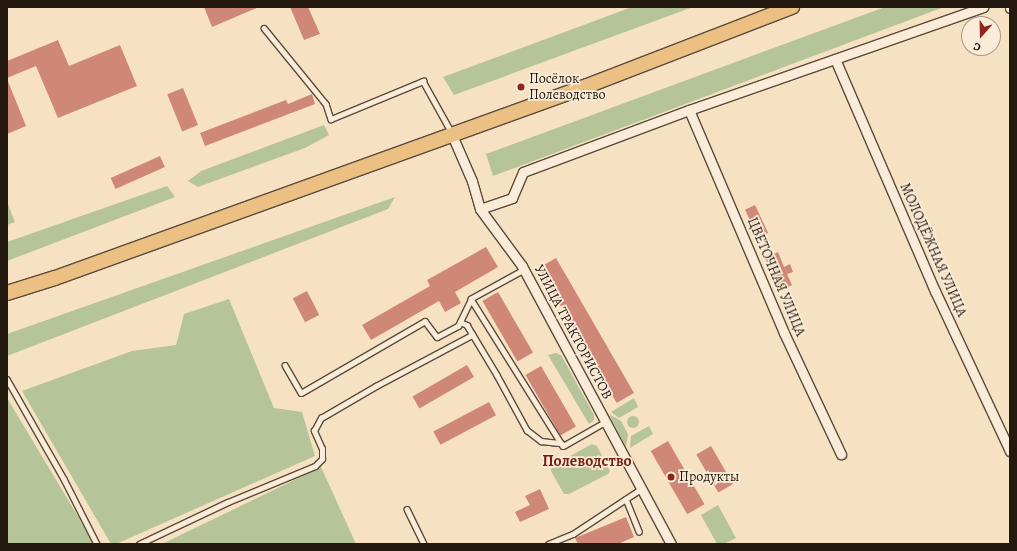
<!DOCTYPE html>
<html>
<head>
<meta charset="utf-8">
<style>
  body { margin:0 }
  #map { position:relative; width:1017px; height:551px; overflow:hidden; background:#f7e1c3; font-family:Alegreya,serif }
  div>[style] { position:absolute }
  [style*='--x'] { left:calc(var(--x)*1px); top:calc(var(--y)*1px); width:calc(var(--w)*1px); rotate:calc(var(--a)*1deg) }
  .green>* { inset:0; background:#b6c499 }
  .round { border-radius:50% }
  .building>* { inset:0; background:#cf8877; transform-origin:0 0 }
  .roads { filter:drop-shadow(1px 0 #594b3c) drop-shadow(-1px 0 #594b3c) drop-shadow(0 1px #594b3c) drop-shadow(0 -1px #594b3c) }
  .service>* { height:4.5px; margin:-2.25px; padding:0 2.25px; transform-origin:2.25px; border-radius:2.25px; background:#faecd8 }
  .minor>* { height:9px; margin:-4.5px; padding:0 4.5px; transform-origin:4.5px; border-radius:4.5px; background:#faecd8 }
  .primary>* { height:14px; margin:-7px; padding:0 7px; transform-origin:7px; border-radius:7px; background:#ecc082 }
  .dots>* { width:11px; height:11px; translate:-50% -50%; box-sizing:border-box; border:2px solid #faecd8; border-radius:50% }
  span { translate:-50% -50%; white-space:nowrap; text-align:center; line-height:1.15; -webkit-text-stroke:3.5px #faecd8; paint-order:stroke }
  .poi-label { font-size:14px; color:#24190f }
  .left { translate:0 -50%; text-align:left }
  .street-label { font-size:14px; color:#24190f }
  .quarter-label { font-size:16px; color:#7a1f14; font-weight:700 }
  .frame { position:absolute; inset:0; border:8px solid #24190f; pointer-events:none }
  .north { position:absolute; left:961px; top:16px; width:40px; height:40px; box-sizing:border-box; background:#faecd8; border:1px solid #a49888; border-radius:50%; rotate:200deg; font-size:11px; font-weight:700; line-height:16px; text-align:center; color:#24190f }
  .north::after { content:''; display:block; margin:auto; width:14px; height:18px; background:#8f2418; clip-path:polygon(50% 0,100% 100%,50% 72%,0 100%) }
</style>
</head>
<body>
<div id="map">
  <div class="green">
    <div style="clip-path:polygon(632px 7px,693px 7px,454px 95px,443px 77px)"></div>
    <div style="clip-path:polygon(885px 7px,944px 7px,493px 176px,486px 154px)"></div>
    <div style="clip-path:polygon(324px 125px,329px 135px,305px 148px,198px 187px,188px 181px,201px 171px)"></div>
    <div style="clip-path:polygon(167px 186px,175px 197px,7px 261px,7px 242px)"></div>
    <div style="clip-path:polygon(395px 197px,388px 209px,7px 356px,7px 334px)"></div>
    <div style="clip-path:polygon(7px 202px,15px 222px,7px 225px)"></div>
    <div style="clip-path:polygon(229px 299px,274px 408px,302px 412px,315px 456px,116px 544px,111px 544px,22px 391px,132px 351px,176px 345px,184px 314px)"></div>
    <div style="clip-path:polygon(556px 353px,561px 355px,594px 415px,594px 420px,589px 424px,548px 355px)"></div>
    <div style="clip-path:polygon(7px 398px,79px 518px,93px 544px,7px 544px)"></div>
    <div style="clip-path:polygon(634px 398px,638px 407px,619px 418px,611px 412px)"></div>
    <div style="clip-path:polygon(609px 414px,621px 421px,628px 434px,626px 447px)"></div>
    <div class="round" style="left:627px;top:416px;width:12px;height:12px"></div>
    <div style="clip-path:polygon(649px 426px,653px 434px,630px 448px,631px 436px)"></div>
    <div style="clip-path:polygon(592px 444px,597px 446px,610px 471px,608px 474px,569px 494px,564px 494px,551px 471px,552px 466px)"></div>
    <div style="clip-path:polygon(321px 467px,356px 544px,162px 544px)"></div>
    <div style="clip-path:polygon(718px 505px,736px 538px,724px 544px,717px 544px,701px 515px)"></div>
  </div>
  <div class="building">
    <div style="clip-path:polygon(204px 7px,259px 7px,212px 27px)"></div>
    <div style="clip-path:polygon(290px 7px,308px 7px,320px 34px,304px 40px)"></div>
    <div style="clip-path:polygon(58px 40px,69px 66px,120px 45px,137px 86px,58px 118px,36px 66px,7px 78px,7px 61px)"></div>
    <div style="clip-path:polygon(7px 79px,26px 126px,7px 134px)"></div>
    <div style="left:183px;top:88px;width:40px;height:17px;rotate:68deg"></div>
    <div style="clip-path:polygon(312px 94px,315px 104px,205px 146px,200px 133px,286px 100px,288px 104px)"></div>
    <div style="left:160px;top:156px;width:12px;height:54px;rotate:66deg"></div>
    <div style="left:755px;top:205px;width:31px;height:11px;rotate:65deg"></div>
    <div style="clip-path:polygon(486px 247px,498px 267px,455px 292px,461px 303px,445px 312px,439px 301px,371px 340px,362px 325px,430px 286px,427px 280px)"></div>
    <div style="clip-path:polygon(778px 252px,784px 267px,790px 264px,793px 272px,787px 274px,792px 285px,780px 291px,765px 258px)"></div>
    <div style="left:556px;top:258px;width:156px;height:20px;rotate:60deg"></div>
    <div style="left:307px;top:291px;width:27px;height:16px;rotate:63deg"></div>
    <div style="left:498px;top:292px;width:70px;height:18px;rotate:60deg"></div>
    <div style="left:467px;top:365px;width:14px;height:63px;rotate:60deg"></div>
    <div style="left:541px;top:366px;width:70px;height:18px;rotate:60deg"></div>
    <div style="left:489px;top:402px;width:15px;height:63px;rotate:62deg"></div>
    <div style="left:668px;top:441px;width:73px;height:20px;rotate:60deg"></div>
    <div style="left:711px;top:446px;width:44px;height:17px;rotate:60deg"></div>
    <div style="clip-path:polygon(540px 489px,549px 509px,520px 522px,515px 512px,530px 505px,525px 496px)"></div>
    <div style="clip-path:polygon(626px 517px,634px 537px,618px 544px,578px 544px,575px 538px)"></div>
  </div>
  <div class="roads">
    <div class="service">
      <div style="--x:264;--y:28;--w:98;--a:50.8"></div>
      <div style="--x:326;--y:104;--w:16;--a:72"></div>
      <div style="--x:331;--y:119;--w:100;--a:-22.4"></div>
      <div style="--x:423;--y:81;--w:60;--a:60.9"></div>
      <div style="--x:524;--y:270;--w:60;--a:151.3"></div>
      <div style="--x:471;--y:299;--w:173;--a:58"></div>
      <div style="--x:563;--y:446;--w:48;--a:-29.7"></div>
      <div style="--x:460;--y:322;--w:8;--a:23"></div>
      <div style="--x:467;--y:325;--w:58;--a:59"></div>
      <div style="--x:497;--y:375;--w:63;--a:61.4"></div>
      <div style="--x:527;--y:430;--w:18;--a:38"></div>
      <div style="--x:541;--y:441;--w:20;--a:6"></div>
      <div style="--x:285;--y:365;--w:32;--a:60"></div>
      <div style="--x:301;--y:393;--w:143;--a:-30.1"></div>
      <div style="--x:425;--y:321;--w:20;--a:53"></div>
      <div style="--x:437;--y:337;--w:24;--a:-28"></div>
      <div style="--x:458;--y:326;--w:30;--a:-64"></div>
      <div style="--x:7;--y:379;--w:115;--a:60.3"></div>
      <div style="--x:64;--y:479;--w:73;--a:63.1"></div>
      <div style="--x:626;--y:499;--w:35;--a:68"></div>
      <div style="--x:407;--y:509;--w:39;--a:64"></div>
      <div style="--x:139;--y:544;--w:98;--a:-25.3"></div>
      <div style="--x:228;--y:502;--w:94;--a:-22.5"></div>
      <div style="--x:315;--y:466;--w:10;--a:-45"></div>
      <div style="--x:322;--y:459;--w:10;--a:-90"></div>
      <div style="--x:322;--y:449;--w:20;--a:-114"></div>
      <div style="--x:314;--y:431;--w:15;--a:-62"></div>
      <div style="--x:321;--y:418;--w:64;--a:-30.2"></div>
      <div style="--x:376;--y:386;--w:109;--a:-28"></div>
      <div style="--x:548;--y:544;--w:27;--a:-22"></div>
      <div style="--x:573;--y:534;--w:82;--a:-33.5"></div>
    </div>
    <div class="minor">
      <div style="--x:1010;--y:7;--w:1;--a:90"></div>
      <div style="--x:835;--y:59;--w:253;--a:66.7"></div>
      <div style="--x:935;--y:291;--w:177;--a:64.9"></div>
      <div style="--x:689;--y:110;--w:242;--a:66.9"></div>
      <div style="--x:784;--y:333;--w:134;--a:64.8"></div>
      <div style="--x:452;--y:135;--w:50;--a:66.5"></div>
      <div style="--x:472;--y:181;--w:29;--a:74"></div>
      <div style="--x:480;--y:209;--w:71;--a:53.6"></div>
      <div style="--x:522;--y:266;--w:315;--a:61.8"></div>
      <div style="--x:480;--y:209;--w:34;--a:-19"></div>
      <div style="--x:512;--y:198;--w:28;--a:-67"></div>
      <div style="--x:523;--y:172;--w:177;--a:-20.5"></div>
      <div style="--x:689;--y:110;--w:312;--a:-19.3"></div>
    </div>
    <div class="primary">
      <div style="--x:7;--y:293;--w:50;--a:-17.4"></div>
      <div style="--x:55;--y:278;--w:566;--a:-19.84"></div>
      <div style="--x:587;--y:86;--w:220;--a:-21.1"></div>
    </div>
  </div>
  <div class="dots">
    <div style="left:521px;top:87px;background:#8f2418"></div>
    <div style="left:671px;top:477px;background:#8f2418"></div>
  </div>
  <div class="poi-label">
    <span class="left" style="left:529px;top:87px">Посёлок<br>Полеводство</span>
    <span class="left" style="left:679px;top:477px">Продукты</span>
  </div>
  <div class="street-label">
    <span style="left:933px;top:250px;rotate:66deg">МОЛОДЁЖНАЯ УЛИЦА</span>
    <span style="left:776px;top:277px;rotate:67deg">ЦВЕТОЧНАЯ УЛИЦА</span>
    <span style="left:573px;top:332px;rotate:62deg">УЛИЦА ТРАКТОРИСТОВ</span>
  </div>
  <div class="quarter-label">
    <span style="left:587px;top:461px">Полеводство</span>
  </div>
  <div class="frame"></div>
  <div class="north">С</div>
</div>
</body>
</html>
